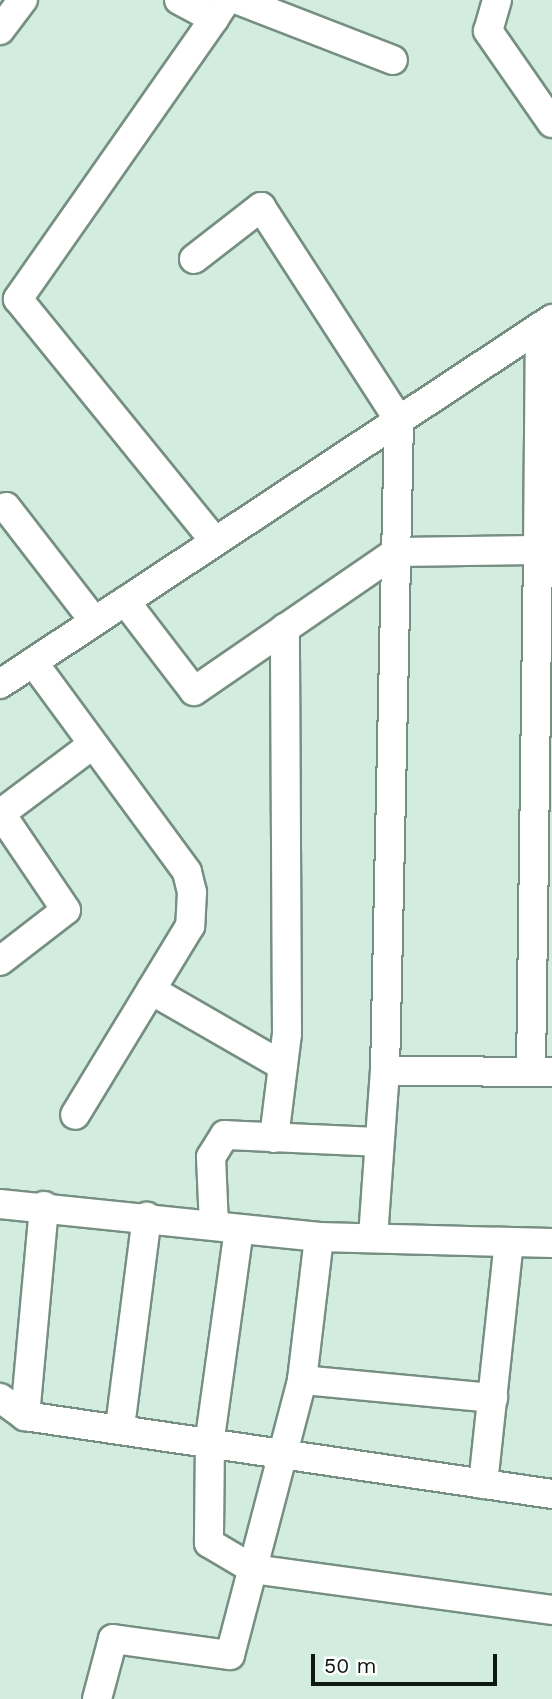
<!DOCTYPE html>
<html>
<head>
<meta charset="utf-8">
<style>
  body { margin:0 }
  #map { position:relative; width:552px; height:1699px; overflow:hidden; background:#d2eddf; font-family:"Work Sans",sans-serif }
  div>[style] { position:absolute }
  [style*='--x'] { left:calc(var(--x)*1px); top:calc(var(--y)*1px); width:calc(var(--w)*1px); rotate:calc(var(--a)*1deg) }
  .roads { filter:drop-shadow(2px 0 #768f82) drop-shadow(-2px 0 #768f82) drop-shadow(0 2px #768f82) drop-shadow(0 -2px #768f82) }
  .minor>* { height:28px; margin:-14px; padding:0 14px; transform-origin:14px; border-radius:14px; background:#fff }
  span { translate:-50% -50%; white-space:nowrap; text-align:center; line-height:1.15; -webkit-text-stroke:5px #fff; paint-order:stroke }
  .scale { position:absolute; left:311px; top:1654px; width:186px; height:32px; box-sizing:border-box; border:4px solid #0e1813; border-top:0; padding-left:9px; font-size:21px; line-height:24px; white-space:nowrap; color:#0e1813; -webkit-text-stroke:5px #fff; paint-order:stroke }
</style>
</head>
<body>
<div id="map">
  <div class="roads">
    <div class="minor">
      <div style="--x:179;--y:0;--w:40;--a:28"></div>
      <div style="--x:214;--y:19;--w:17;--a:-57"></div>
      <div style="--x:238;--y:0;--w:166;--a:21.2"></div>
      <div style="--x:497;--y:0;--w:32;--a:106"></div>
      <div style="--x:488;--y:31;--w:112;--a:55.2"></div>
      <div style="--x:214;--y:19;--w:342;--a:125"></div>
      <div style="--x:18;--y:299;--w:312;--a:50.9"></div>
      <div style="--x:0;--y:30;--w:38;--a:-53"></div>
      <div style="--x:194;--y:259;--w:85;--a:-37.8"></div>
      <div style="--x:261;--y:207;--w:254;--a:57.1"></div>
      <div style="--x:399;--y:420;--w:651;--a:91.23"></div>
      <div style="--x:6;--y:507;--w:144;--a:52.3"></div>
      <div style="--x:125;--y:601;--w:113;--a:52.5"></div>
      <div style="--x:194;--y:691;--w:245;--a:-34.5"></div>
      <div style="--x:396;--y:552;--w:142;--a:-0.8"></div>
      <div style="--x:538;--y:550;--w:223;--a:-89.5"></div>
      <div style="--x:33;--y:662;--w:260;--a:53.7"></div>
      <div style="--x:187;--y:872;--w:21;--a:76"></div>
      <div style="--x:192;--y:892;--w:34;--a:93"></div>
      <div style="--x:190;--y:926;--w:221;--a:121.3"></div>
      <div style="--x:0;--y:684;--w:662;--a:-33.47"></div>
      <div style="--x:0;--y:814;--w:115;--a:-36.9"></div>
      <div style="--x:0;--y:961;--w:83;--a:-37.7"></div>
      <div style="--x:66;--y:910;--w:116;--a:-124.1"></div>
      <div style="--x:151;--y:990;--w:152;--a:29.9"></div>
      <div style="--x:531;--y:1072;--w:522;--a:-89.23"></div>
      <div style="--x:274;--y:1138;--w:105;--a:-82.9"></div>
      <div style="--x:287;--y:1034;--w:406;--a:-90.3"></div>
      <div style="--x:0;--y:1204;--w:321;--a:5.9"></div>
      <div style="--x:319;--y:1237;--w:233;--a:1.5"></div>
      <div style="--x:214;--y:1226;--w:69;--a:-92.5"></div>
      <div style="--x:211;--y:1157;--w:26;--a:-58"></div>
      <div style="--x:225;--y:1135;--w:154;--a:2.6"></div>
      <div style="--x:239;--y:1229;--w:212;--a:97.9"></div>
      <div style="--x:210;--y:1439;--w:104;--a:90.6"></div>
      <div style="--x:209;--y:1543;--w:51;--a:30.6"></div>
      <div style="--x:253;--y:1569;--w:302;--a:7.8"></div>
      <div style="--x:373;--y:1237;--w:166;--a:-85.9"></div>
      <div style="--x:385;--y:1071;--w:167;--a:0.3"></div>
      <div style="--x:302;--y:1380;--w:192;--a:5.4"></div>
      <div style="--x:0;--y:1398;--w:31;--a:36"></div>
      <div style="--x:25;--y:1416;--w:533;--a:8.42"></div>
      <div style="--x:25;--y:1416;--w:211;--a:-84.8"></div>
      <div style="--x:120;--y:1427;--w:212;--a:-82.7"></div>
      <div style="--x:483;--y:1484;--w:243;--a:-83.9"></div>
      <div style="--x:97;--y:1699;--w:62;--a:-75.1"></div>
      <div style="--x:113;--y:1639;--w:118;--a:7.8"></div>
      <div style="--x:230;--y:1655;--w:284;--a:-75.3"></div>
      <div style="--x:302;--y:1380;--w:144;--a:-83.2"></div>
    </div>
  </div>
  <div class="scale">50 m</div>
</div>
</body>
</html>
